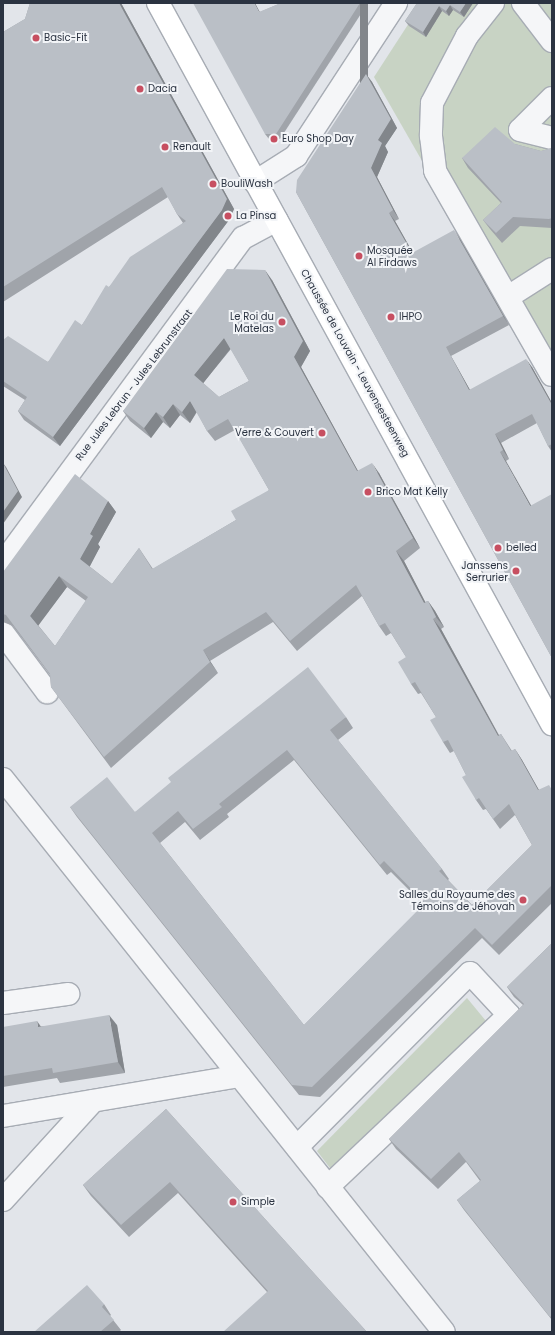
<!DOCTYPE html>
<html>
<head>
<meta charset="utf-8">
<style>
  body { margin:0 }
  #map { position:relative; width:555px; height:1335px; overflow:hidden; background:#e2e5ea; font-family:Poppins,sans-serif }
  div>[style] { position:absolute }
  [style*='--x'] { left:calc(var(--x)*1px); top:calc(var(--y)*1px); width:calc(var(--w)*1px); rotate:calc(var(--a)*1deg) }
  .green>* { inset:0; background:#c8d3c4 }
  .roads { filter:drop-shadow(1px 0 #a7acb4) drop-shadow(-1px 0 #a7acb4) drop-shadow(0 1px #a7acb4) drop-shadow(0 -1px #a7acb4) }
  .minor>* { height:22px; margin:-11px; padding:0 11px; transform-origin:11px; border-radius:11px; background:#f5f6f8 }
  .major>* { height:22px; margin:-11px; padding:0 11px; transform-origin:11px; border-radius:11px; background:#fff }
  .wall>* { inset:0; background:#a0a4aa }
  .shaded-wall>* { inset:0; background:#82868b; transform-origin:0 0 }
  .building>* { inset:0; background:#babfc6 }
  .dots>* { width:11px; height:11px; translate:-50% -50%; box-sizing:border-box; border:2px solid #f2f4f7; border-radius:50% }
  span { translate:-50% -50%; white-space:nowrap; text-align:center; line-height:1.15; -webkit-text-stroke:4px #f2f4f7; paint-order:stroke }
  .poi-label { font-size:10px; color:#2b3341 }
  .left { translate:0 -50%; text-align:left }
  .right { translate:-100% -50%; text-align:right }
  .street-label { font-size:10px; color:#2b3341 }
  .frame { position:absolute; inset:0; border:4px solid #2b3341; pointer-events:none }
</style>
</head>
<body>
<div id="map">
  <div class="green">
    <div style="clip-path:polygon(422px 3px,552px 3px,552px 388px,374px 77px)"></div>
    <div style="clip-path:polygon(467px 998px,486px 1021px,330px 1168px,317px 1151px)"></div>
  </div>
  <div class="roads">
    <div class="minor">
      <div style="--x:493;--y:3;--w:42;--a:128.2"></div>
      <div style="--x:467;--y:36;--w:76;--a:117.6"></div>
      <div style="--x:432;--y:103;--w:33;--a:92"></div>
      <div style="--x:431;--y:136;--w:35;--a:83"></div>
      <div style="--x:435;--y:171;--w:235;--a:60.2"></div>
      <div style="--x:523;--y:3;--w:48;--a:52.7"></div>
      <div style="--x:552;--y:98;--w:45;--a:135"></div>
      <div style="--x:520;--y:130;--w:33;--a:14"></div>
      <div style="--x:255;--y:182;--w:49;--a:-32.4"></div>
      <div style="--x:296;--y:156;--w:183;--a:-56.8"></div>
      <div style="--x:508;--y:297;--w:52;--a:-32.5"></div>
      <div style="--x:3;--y:563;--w:404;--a:-53.6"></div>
      <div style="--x:243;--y:238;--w:38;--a:-28"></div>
      <div style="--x:3;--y:633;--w:74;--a:53.3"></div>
      <div style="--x:3;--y:779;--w:707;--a:51.43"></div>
      <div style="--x:3;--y:1003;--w:66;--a:-7.9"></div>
      <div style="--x:3;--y:1116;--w:240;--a:-9.6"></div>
      <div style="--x:297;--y:1147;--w:245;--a:-45.2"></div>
      <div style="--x:470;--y:973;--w:57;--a:47.1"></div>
      <div style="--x:509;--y:1015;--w:250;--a:136.5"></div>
      <div style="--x:3;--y:1200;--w:134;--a:-47.7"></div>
    </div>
    <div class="major">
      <div style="--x:158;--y:3;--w:822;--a:61.35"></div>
    </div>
  </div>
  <div class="wall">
    <div style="clip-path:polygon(30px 3px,121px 3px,234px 209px,229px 220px,60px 446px,24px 420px,18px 411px,25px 400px,3px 386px,3px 340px,48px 362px,82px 325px,109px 287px,183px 223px,177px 214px,168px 197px,3px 302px,3px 32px,25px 19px)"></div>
    <div style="clip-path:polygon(281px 3px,368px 3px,280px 139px,269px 139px,265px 134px,260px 12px)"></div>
    <div style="clip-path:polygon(417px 3px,473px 3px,464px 17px,453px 10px,449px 16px,442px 11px,426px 37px,409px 26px,405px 21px)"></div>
    <div style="clip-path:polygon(366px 74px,372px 82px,397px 128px,385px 146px,388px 152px,377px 177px,399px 219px,395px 221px,413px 253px,460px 239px,509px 325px,451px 356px,470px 390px,532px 367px,552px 403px,552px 452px,548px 446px,537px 423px,501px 443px,509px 459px,506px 461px,552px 658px,296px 192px)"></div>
    <div style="clip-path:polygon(515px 144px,541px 151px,552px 148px,552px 228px,520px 226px,502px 243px,490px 229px,483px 220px,501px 203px,468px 168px,462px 158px)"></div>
    <div style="clip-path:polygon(evenodd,272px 280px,310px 351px,301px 367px,358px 471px,379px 473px,420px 548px,404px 561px,425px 602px,428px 601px,435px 611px,444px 627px,441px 629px,499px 735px,501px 734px,512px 751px,515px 749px,522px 760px,539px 790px,552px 789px,552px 903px,499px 955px,482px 938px,320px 1097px,299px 1095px,77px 817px,70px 807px,135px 812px,346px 717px,353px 728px,338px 740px,442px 869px,449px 879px,448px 880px,472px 905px,532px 845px,515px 815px,500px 829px,486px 809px,483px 810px,476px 800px,466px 775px,454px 751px,450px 753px,443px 742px,436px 717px,421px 693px,418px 694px,411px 684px,406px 657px,391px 633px,386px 636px,379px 626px,362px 596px,297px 651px,273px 622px,210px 661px,218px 673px,111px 768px,51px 687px,50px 675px,13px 626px,3px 622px,3px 572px,108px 501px,116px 512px,98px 544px,100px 547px,89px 566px,112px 584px,139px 548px,153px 569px,236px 520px,269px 490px,235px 430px,215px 441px,207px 431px,197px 412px,190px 423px,180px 415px,170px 428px,163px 422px,151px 438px,130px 421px,123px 411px,272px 280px,231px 349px,249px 381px,219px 397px,203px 383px,231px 349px,272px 280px,67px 587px,86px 601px,55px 646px,38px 625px,67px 587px,272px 280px,294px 760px,387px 875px,391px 872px,424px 905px,304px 1025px,160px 843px,185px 822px,200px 840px,229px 817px,227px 814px,294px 760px)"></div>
    <div style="clip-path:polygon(552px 943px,552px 1320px,464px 1210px,457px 1200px,480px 1181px,466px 1162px,438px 1189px,396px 1149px,389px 1139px,523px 1005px,514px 997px,507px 987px)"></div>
    <div style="clip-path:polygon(117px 1025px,125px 1073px,60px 1083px,57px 1078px,3px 1087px,3px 1027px)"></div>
    <div style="clip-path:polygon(166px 1109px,367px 1332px,267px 1292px,178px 1193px,129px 1237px,91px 1196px,83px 1185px)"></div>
    <div style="clip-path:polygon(104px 1304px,111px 1315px,110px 1316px,121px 1330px,119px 1332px,34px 1332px)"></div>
  </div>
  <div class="shaded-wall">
    <div style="clip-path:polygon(119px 3px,121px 3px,234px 209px,229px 220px,60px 446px,53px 437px,222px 210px)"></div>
    <div style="clip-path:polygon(254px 3px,255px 3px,263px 18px,259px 12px)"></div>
    <div style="left:360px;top:3px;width:8px;height:156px"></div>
    <div style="clip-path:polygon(466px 3px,473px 3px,464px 17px,460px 12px)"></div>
    <div style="clip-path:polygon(450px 5px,453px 10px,449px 16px,446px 11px)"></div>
    <div style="clip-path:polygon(439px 6px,442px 11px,426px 37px,423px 32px)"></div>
    <div style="clip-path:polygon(366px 74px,372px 82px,397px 128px,385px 146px,388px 152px,377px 177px,399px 219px,393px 210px,371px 168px,378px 140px)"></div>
    <div style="clip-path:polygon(389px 213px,395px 221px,418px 262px,412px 253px)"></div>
    <div style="clip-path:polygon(454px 230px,460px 239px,509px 325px,503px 316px)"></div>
    <div style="clip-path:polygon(265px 270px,272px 280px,310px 351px,301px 367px,364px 482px,357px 471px,294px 357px)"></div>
    <div style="clip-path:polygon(224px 338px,231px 348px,201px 386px,194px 375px)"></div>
    <div style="clip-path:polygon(446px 347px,451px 356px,475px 399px,469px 390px)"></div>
    <div style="clip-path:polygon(526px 359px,532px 367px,552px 403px,552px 405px)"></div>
    <div style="clip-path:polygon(190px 401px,197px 411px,190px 423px,182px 412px)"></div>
    <div style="clip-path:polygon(173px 404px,180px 415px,170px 428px,163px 417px)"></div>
    <div style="clip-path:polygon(156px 412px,163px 422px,151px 438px,144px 428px)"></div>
    <div style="clip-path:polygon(495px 434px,501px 443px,509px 459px,503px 450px)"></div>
    <div style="clip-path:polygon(500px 452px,506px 461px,536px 514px,530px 506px)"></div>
    <div style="clip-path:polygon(3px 463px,6px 467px,22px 497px,3px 524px)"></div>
    <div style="clip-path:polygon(372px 463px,379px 473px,420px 548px,413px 538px)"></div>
    <div style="clip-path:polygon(108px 501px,116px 512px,98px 544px,100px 547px,88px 570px,80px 559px,90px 534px)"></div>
    <div style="clip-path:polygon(396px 551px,404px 561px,431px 613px,424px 603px)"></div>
    <div style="clip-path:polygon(59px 576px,67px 587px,38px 626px,30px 616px)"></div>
    <div style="clip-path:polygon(428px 601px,435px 611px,444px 627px,436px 617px)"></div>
    <div style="clip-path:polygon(433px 619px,441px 629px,505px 747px,498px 736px)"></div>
    <div style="clip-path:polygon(203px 650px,210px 661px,218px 673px,210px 662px)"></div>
    <div style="clip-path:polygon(515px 749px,522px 760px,545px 801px,538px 790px)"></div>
    <div style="clip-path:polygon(109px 1015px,117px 1025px,125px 1073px,118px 1062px)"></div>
    <div style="clip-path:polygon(37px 1021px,44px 1031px,38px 1027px)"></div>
  </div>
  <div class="building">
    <div style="clip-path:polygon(30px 3px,119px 3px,227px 199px,222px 210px,53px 437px,18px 411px,27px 397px,3px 381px,3px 340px,8px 336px,48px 362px,75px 320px,82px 325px,106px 285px,109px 287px,130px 257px,186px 221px,177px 214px,162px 187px,3px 287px,3px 32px,25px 19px)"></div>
    <div style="clip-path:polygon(193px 3px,254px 3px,259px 12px,281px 3px,360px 3px,276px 134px,265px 134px)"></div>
    <div style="clip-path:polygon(417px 3px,466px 3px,460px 12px,450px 5px,446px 11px,439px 6px,423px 32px,405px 21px)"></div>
    <div style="clip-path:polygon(366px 74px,391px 119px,378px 140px,382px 143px,371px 168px,393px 210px,389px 213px,412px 253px,454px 230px,503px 316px,446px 347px,469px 390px,526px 359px,552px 405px,552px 444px,548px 446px,532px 414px,495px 434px,503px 450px,500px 452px,530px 506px,552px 494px,552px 658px,296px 192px,297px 180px)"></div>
    <div style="clip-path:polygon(495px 127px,515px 144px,541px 151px,552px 148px,552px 218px,549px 219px,513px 217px,496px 233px,483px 220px,502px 202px,462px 158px)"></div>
    <div style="clip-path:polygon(evenodd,227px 269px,265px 270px,303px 341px,294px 357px,357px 471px,372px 463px,413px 538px,396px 551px,424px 603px,428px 601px,436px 617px,433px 619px,498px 736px,501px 734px,511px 751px,515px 749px,538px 790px,549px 785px,552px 790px,552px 885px,492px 945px,475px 928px,312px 1087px,292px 1085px,70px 807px,107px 777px,135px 812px,171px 782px,168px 778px,308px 667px,346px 717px,330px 730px,442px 869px,439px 871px,472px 905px,532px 845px,509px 804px,493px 819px,479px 798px,476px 800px,462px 777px,466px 775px,448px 740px,443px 742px,430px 720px,436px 717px,415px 682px,411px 684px,398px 662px,406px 657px,385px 623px,379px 626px,356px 585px,290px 641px,266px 612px,203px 650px,210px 662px,104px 757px,51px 687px,50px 674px,6px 615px,3px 614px,3px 572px,75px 474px,108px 501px,90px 534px,93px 536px,80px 559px,112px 584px,139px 548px,152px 569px,236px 520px,231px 511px,269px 490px,228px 419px,207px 431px,190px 401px,182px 412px,173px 404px,163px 417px,156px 412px,144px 428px,123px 411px,227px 269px,224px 338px,249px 381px,219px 397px,194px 375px,224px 338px,227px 269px,59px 576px,88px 597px,55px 646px,30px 616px,59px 576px,227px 269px,287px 750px,380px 865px,384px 861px,425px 903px,304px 1025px,152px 833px,178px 811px,193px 829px,222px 807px,219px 804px,287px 750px)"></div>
    <div style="clip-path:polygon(3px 463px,18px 491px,3px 512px)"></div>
    <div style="clip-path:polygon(552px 943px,552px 1315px,550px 1317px,457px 1200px,481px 1180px,459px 1152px,431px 1179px,389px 1139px,524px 1004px,507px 987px)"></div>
    <div style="clip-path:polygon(109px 1015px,118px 1062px,53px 1073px,52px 1068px,3px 1076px,3px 1027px,37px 1021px,38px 1027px)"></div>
    <div style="clip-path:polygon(166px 1109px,367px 1332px,223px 1332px,268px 1291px,170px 1182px,121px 1225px,83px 1185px)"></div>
    <div style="clip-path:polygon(87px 1285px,104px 1304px,102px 1307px,114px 1320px,100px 1332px,34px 1332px)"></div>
  </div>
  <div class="dots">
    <div style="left:36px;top:38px;background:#c74f61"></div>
    <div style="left:140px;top:89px;background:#c74f61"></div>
    <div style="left:274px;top:139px;background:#c74f61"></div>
    <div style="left:165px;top:147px;background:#c74f61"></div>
    <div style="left:213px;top:184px;background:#c74f61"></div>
    <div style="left:228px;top:216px;background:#c74f61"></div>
    <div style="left:359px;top:256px;background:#c74f61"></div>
    <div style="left:391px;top:317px;background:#c74f61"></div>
    <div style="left:282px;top:322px;background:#c74f61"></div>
    <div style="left:322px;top:433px;background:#c74f61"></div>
    <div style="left:368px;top:492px;background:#c74f61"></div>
    <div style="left:498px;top:548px;background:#c74f61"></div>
    <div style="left:516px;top:571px;background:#c74f61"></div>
    <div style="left:523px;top:900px;background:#c74f61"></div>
    <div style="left:233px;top:1202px;background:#c74f61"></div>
  </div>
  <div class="poi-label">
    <span class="left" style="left:44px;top:38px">Basic-Fit</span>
    <span class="left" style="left:148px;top:89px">Dacia</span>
    <span class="left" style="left:282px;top:139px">Euro Shop Day</span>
    <span class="left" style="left:173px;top:147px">Renault</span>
    <span class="left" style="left:221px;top:184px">BouliWash</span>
    <span class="left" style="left:236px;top:216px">La Pinsa</span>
    <span class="left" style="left:367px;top:256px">Mosquée<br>Al Firdaws</span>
    <span class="right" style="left:274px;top:322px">Le Roi du<br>Matelas</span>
    <span class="left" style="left:399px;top:317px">IHPO</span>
    <span class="right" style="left:314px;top:433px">Verre &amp; Couvert</span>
    <span class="left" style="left:376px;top:492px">Brico Mat Kelly</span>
    <span class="left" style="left:506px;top:548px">belled</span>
    <span class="right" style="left:508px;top:571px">Janssens<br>Serrurier</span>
    <span class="right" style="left:515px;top:900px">Salles du Royaume des<br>Témoins de Jéhovah</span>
    <span class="left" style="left:241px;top:1202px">Simple</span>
  </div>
  <div class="street-label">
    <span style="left:355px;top:363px;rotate:61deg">Chaussée de Louvain - Leuvensesteenweg</span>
    <span style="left:134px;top:385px;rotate:-53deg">Rue Jules Lebrun - Jules Lebrunstraat</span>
  </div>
  <div class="frame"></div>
</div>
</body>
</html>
